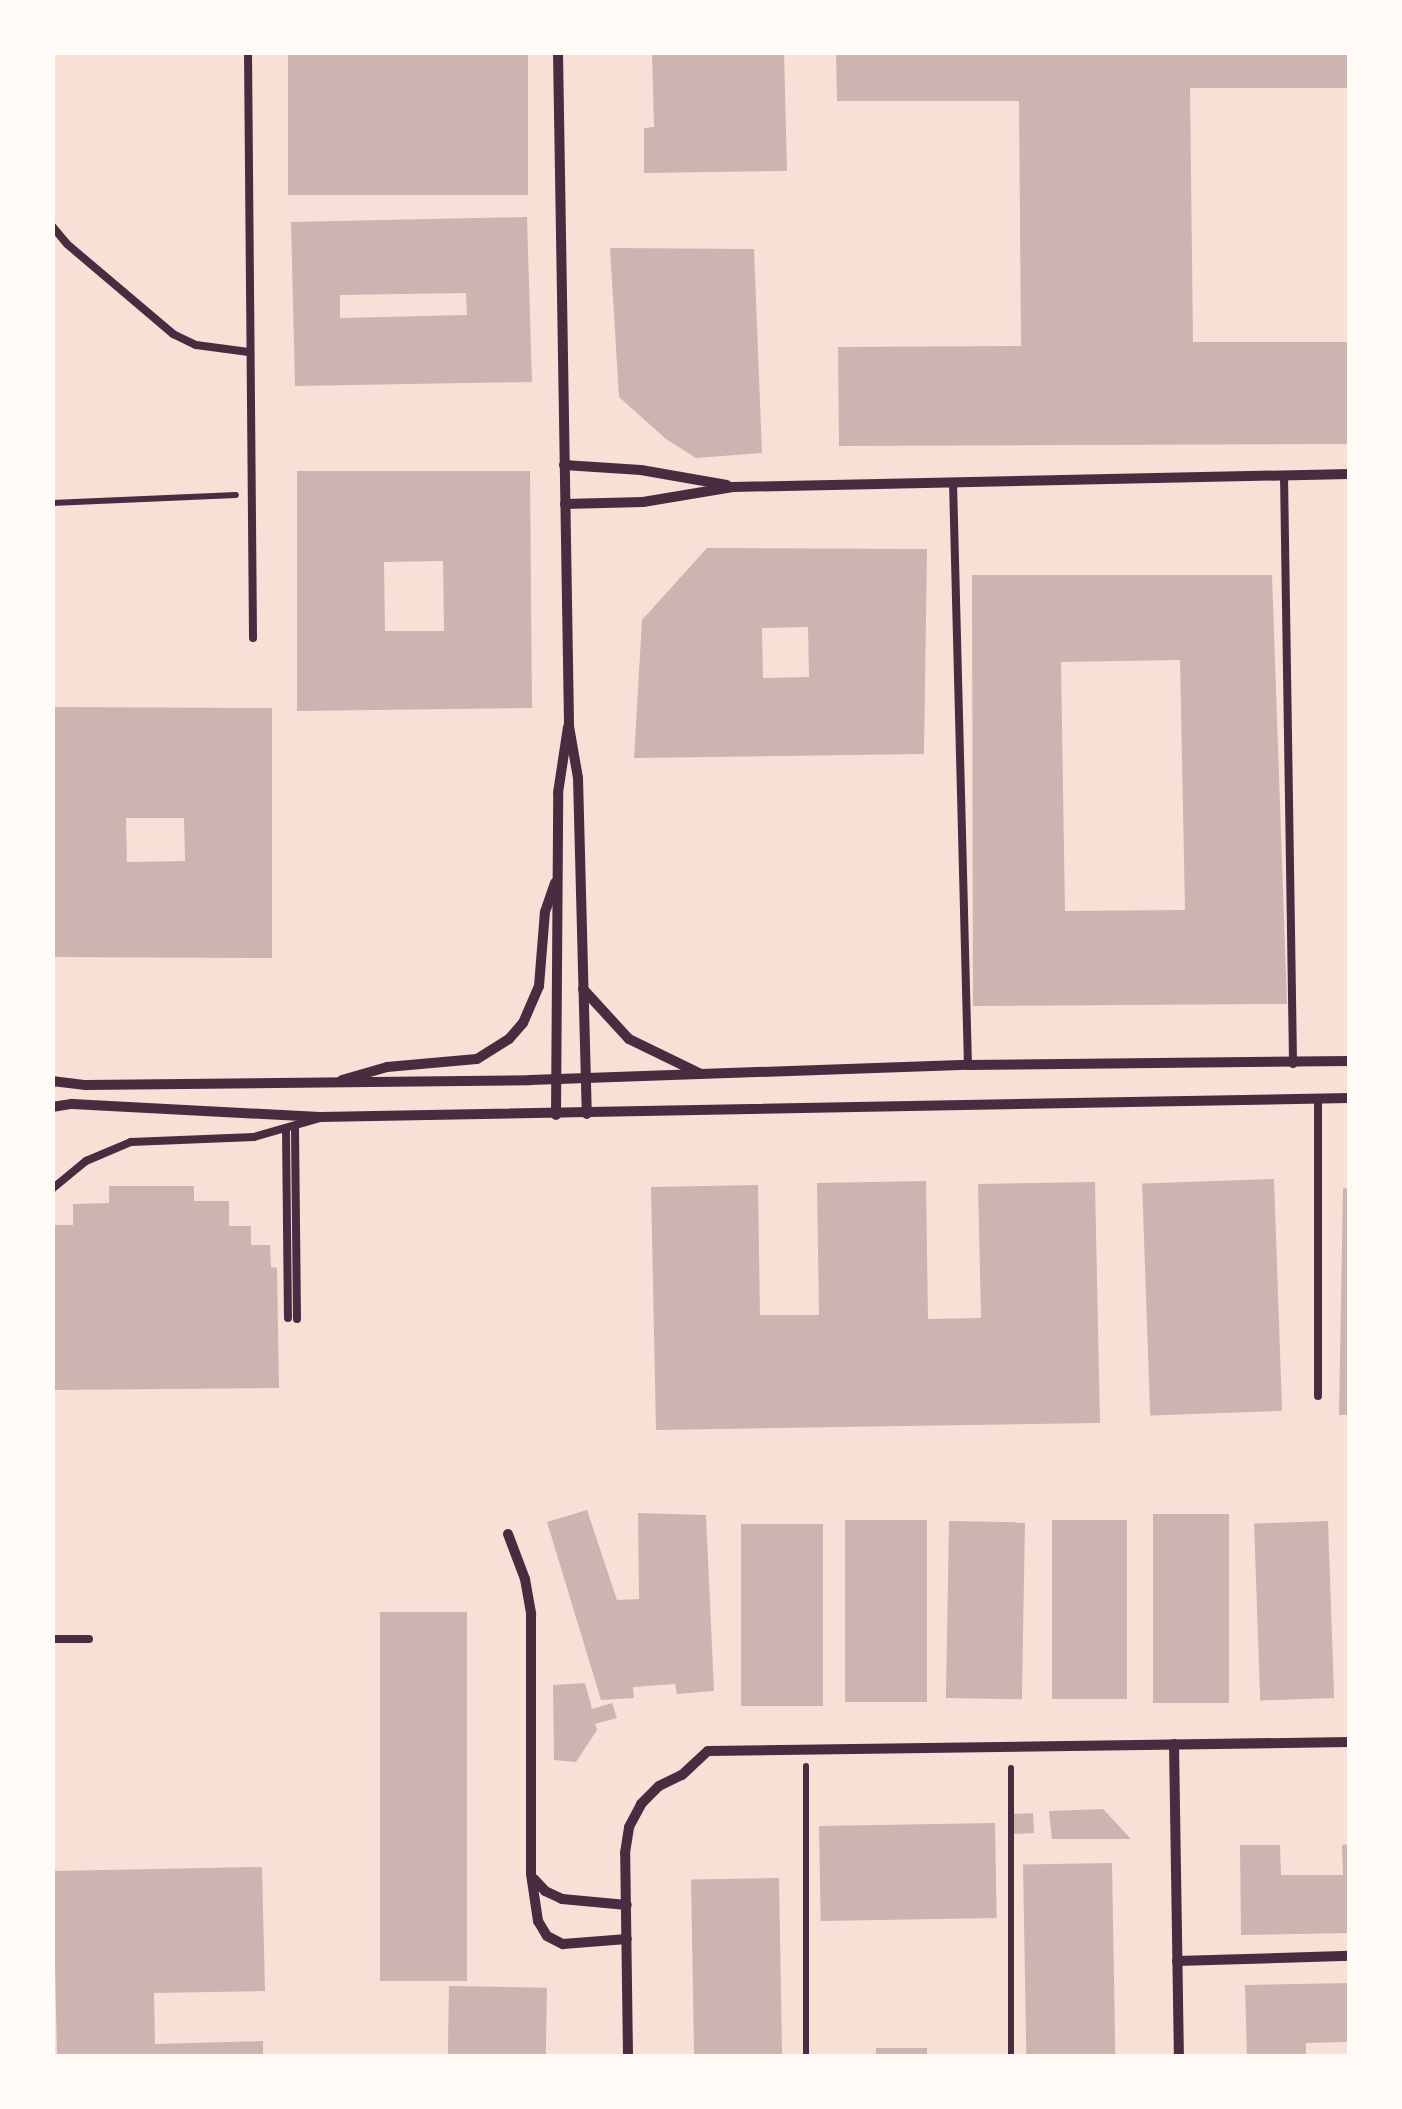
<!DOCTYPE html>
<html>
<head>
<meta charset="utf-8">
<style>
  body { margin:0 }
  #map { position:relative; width:1402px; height:2109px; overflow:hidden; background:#f7e1d7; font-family:"Sofia Sans Condensed",sans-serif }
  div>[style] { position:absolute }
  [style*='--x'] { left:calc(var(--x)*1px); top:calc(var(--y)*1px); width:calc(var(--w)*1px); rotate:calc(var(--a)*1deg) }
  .building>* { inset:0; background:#ccb4b1; transform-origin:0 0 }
  .path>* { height:6px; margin:-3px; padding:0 3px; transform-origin:3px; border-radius:3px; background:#4a2c40 }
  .service>* { height:8px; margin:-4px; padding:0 4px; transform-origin:4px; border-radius:4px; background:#4a2c40 }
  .minor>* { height:10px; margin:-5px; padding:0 5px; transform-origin:5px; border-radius:5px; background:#4a2c40 }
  span { translate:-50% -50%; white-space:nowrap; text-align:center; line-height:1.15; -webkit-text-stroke:10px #fffaf5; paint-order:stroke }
  .frame { position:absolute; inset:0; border:55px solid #fffaf5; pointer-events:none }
</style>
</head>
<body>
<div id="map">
  <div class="building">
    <div style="left:288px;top:52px;width:240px;height:143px"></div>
    <div style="clip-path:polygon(652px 52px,784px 52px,787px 171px,644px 173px,644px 128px,654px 127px)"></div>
    <div style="clip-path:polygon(836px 52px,1350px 52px,1350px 88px,1190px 88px,1193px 342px,1350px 342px,1350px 444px,839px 446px,838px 347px,1021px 346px,1019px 101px,837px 101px)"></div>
    <div style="clip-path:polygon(evenodd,527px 217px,532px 382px,295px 386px,291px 222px,527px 217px,466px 293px,467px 315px,340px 318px,340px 295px,466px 293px)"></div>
    <div style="clip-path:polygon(610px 248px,754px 249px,762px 453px,696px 458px,666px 439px,619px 397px)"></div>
    <div style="clip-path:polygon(evenodd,297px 471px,530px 471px,532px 708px,297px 711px,297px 471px,443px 561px,444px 631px,385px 631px,384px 562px,443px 561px)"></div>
    <div style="clip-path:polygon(evenodd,707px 548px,927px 549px,924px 754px,634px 758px,642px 620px,707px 548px,808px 627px,809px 677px,763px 678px,762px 628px,808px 627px)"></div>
    <div style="clip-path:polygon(evenodd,972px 575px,1272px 575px,1287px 1004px,973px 1006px,972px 575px,1180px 660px,1185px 910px,1065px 911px,1061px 662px,1180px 660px)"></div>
    <div style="clip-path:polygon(evenodd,52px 707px,272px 708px,272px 958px,52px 957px,52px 707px,126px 818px,184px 818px,185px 861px,127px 862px,126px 818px)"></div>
    <div style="left:1274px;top:1179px;width:232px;height:132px;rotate:88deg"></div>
    <div style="clip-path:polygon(926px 1181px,928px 1319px,981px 1318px,978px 1184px,1095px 1182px,1100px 1423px,656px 1430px,651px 1187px,758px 1185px,760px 1315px,819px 1315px,817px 1183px)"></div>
    <div style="clip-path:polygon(109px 1186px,194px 1186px,194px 1201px,229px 1201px,229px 1226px,251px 1226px,251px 1245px,270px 1245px,271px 1267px,277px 1268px,279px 1388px,52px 1390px,52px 1225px,73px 1225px,73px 1204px,109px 1203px)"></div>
    <div style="clip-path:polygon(1343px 1188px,1350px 1189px,1350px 1415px,1339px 1415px)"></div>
    <div style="clip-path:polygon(587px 1510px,617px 1600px,639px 1599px,638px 1513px,706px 1515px,714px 1691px,677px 1694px,675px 1684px,633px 1687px,634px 1698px,601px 1700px,547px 1522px)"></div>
    <div style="left:1153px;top:1514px;width:76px;height:189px"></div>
    <div style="left:845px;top:1520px;width:82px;height:182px"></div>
    <div style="left:1052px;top:1520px;width:75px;height:179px"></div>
    <div style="left:949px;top:1521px;width:76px;height:177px;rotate:1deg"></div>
    <div style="left:1328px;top:1521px;width:177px;height:74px;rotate:88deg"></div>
    <div style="left:823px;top:1524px;width:182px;height:82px;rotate:90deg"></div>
    <div style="left:380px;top:1612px;width:87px;height:369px"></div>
    <div style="clip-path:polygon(585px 1683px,592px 1709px,612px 1703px,617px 1718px,595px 1724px,597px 1730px,576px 1762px,554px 1760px,553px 1685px)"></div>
    <div style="clip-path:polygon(1103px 1809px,1131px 1839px,1052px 1839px,1049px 1811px)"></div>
    <div style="left:1033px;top:1813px;width:20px;height:20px;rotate:87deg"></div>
    <div style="left:995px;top:1823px;width:95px;height:176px;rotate:89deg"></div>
    <div style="clip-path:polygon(1350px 1844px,1350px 1933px,1241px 1935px,1240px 1845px,1280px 1845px,1281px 1875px,1343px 1875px,1342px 1845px)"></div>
    <div style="left:1112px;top:1863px;width:193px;height:89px;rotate:89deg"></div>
    <div style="clip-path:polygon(262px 1867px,265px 1991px,154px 1993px,155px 2044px,263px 2041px,263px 2056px,57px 2056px,53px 1871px)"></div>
    <div style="left:779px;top:1878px;width:178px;height:88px;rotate:89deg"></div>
    <div style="clip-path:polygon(1350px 1983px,1350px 2042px,1306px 2043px,1306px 2056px,1247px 2056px,1245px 1985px)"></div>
    <div style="left:449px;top:1986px;width:98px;height:70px;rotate:1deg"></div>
    <div style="left:876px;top:2048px;width:51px;height:8px"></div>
  </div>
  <div class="path">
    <div style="--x:52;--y:503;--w:184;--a:-2.5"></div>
    <div style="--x:806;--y:1766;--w:290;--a:90"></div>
    <div style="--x:1011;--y:1768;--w:288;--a:90"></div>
  </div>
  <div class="service">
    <div style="--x:248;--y:52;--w:586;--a:89.51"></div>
    <div style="--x:52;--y:226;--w:23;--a:50"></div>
    <div style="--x:67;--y:244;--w:139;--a:40.3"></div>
    <div style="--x:173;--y:334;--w:25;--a:26"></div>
    <div style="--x:196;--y:345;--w:53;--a:7.5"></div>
    <div style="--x:1284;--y:475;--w:589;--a:89.12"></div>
    <div style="--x:953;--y:482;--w:583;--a:88.53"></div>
    <div style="--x:295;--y:1128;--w:191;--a:89.4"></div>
    <div style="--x:286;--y:1130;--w:188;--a:89.4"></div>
    <div style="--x:52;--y:1189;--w:44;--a:-39.5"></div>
    <div style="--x:86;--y:1161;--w:49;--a:-22.9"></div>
    <div style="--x:131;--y:1142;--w:123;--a:-2.3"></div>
    <div style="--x:254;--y:1137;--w:69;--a:-16.1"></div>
    <div style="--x:1318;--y:1396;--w:297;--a:-90"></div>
    <div style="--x:52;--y:1639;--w:37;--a:0"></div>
  </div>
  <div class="minor">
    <div style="--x:558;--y:52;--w:674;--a:89.06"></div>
    <div style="--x:569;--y:726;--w:53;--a:80.2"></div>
    <div style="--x:578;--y:778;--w:336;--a:88.5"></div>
    <div style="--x:564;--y:465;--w:77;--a:3.7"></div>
    <div style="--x:641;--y:470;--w:87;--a:9.9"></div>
    <div style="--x:565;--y:504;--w:78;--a:-1.5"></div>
    <div style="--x:643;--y:502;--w:91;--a:-9.5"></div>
    <div style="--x:733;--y:487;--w:617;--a:-1.21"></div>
    <div style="--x:583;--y:989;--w:68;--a:47.4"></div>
    <div style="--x:629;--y:1039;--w:80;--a:25.9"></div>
    <div style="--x:342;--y:1080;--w:47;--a:-16.1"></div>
    <div style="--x:387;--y:1067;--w:90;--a:-5.1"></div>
    <div style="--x:477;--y:1059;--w:38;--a:-32"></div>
    <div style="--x:509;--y:1039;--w:21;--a:-49"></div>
    <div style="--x:523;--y:1023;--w:40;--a:-66.6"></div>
    <div style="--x:539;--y:986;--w:74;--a:-85.4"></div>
    <div style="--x:545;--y:912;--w:31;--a:-71"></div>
    <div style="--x:52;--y:1081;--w:34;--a:7"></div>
    <div style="--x:86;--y:1085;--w:444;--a:-0.6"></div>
    <div style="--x:530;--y:1080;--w:438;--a:-2"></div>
    <div style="--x:968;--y:1065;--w:382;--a:-0.6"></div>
    <div style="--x:52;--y:1107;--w:20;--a:-9"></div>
    <div style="--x:72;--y:1104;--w:248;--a:3"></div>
    <div style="--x:320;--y:1117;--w:1030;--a:-1.06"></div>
    <div style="--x:556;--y:1115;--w:322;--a:-89.6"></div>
    <div style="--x:558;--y:793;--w:67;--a:-81.4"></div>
    <div style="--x:508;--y:1534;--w:48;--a:69.3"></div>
    <div style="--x:525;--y:1579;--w:36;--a:80"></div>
    <div style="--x:531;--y:1614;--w:260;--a:90"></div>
    <div style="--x:531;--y:1874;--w:48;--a:81.5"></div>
    <div style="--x:538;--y:1921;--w:17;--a:59"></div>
    <div style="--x:547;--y:1936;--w:18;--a:27"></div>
    <div style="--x:563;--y:1944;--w:64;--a:-4.5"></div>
    <div style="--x:1174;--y:1744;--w:312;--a:89.1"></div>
    <div style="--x:534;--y:1879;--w:16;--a:47"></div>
    <div style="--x:545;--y:1891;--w:19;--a:25"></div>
    <div style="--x:562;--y:1899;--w:65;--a:5.3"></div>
    <div style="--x:1177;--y:1961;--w:173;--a:-1.7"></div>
    <div style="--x:628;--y:2056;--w:203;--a:-90.8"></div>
    <div style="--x:625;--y:1853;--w:26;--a:-81"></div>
    <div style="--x:629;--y:1827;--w:26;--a:-62"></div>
    <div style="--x:641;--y:1804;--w:25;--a:-45"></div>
    <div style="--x:659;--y:1786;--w:25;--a:-26"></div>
    <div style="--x:682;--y:1775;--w:35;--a:-43"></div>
    <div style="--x:708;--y:1751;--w:642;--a:-0.8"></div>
  </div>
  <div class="frame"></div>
</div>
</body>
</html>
